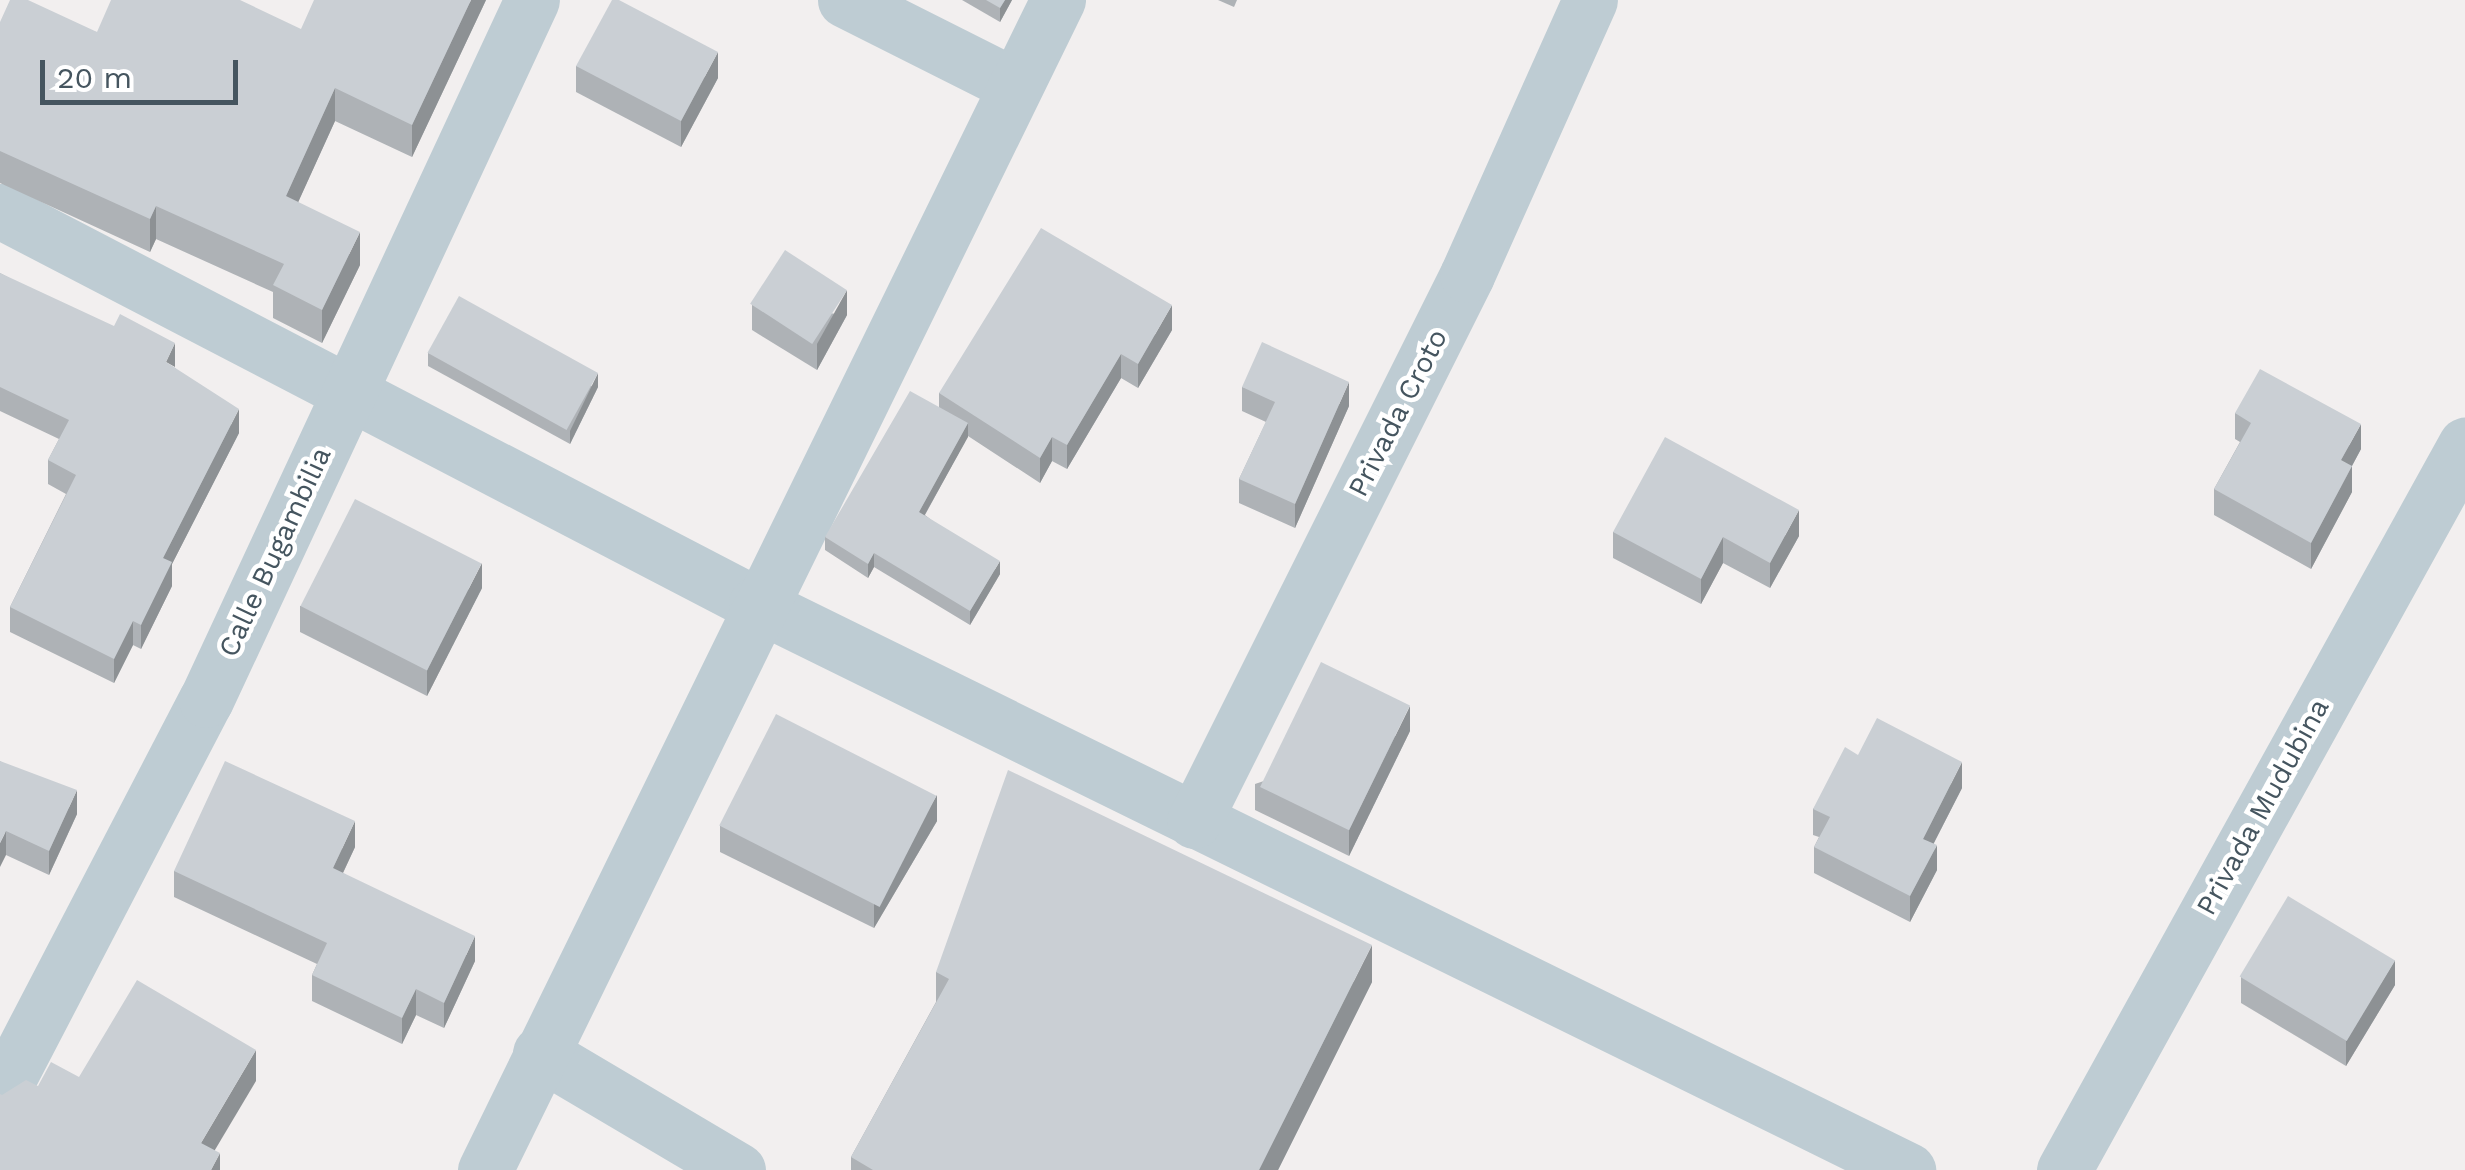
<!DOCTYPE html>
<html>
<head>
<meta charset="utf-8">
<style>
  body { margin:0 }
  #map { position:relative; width:2465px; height:1170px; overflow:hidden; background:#f2efef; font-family:"Work Sans",sans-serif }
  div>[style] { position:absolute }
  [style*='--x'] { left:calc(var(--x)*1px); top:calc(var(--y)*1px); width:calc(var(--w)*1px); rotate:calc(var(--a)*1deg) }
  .street>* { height:55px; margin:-27.5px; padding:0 27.5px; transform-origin:27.5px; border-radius:27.5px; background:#beccd3 }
  .wall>* { inset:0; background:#aeb2b6 }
  .shaded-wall>* { inset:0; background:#8d9194 }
  .building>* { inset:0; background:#cacfd4; transform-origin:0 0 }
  span { translate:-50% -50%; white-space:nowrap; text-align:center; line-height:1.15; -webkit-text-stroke:9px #fff; paint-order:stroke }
  .street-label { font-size:28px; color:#45555f }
  .scale { position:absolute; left:40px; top:60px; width:198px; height:45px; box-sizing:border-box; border:5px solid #45555f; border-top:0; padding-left:12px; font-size:30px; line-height:35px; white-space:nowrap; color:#45555f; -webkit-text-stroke:8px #fff; paint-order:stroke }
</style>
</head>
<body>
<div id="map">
  <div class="street">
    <div style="--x:845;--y:0;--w:187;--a:26.7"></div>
    <div style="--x:0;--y:211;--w:852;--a:27.47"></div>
    <div style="--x:756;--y:604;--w:1284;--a:26.17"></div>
    <div style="--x:1194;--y:821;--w:610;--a:-63.43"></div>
    <div style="--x:1467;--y:275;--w:301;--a:-65.9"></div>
    <div style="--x:540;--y:1053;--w:230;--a:30.6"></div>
    <div style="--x:0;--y:1095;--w:445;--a:-62.5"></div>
    <div style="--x:206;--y:700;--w:772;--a:-65.03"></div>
    <div style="--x:485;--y:1170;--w:1303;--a:-63.91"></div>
    <div style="--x:2064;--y:1170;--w:829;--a:-61.05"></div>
  </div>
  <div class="wall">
    <div style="clip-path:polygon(486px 0,412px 157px,335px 121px,298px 202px,360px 265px,322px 343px,273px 318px,273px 292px,156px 239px,150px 252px,0 183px,0 22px,97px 32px,301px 29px)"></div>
    <div style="clip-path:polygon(962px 0,1012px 0,1000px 22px)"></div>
    <div style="clip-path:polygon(1218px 0,1237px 0,1234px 7px)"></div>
    <div style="clip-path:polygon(576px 66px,718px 78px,681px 147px,576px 92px)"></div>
    <div style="clip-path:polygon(0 273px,175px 368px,239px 433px,172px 564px,172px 586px,141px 649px,133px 645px,114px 683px,10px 632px,10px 607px,66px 494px,48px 484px,48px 460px,59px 439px,0 411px)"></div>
    <div style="clip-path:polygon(752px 305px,847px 315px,817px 370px,752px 330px)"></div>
    <div style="clip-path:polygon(1172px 330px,1138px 388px,1121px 378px,1067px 469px,1052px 461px,1040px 483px,968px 436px,925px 515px,1000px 574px,970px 625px,874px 567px,868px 578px,825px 550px,825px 537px,939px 407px,939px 393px)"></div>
    <div style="clip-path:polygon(428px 353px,598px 387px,570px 444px,428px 366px)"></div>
    <div style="clip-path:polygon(1242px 387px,1349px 406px,1295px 528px,1239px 503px,1239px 479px,1266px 422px,1242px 411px)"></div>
    <div style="clip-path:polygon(2235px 413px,2361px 449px,2352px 466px,2352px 492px,2311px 569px,2214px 515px,2214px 489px,2240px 442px,2235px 439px)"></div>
    <div style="clip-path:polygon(1613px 532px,1799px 536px,1770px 588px,1723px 563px,1701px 604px,1613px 558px)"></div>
    <div style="clip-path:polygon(482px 588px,427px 696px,300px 632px,300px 606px)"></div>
    <div style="clip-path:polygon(1410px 731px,1349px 856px,1255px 810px,1255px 784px)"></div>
    <div style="clip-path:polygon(1858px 755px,1962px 788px,1934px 843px,1937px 870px,1910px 922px,1814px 873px,1814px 847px,1819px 837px,1813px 835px,1813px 809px)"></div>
    <div style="clip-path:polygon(0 761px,77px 814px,49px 875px,6px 855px)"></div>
    <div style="clip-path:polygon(937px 821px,874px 928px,720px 852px,720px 826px)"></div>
    <div style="clip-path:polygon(355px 847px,343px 873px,475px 961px,444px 1028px,416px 1015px,402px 1044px,312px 1001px,312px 975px,317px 964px,174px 897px,174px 871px)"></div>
    <div style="clip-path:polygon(936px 972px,1372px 982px,1278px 1170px,851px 1170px,851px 1157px,936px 1002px)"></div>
    <div style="clip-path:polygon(2241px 977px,2395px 985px,2346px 1066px,2241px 1003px)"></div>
  </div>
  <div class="shaded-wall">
    <div style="clip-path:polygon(471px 0,486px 0,412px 157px,412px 125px)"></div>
    <div style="clip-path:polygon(1005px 0,1012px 0,1000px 22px,1000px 8px)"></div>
    <div style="clip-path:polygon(718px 52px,718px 78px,681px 147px,681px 121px)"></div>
    <div style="clip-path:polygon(335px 88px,335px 121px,286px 229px,286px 196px)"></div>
    <div style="clip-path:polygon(156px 206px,156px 239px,150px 252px,150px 219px)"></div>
    <div style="clip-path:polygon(360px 232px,360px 265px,322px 343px,322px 310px)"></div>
    <div style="clip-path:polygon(847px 290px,847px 315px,817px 370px,817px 344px)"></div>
    <div style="clip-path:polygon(1172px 305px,1172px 330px,1138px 388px,1138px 364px)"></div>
    <div style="clip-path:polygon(175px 343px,175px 367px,166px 362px)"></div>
    <div style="clip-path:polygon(1121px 354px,1121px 378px,1067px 469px,1067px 445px)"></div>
    <div style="clip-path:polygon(598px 373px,598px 387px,570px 444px,570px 431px)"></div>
    <div style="clip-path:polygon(1349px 382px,1349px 406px,1295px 528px,1295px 504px)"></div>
    <div style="clip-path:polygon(239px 409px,239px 433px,172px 564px,172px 586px,141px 649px,141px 625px,163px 558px)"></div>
    <div style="clip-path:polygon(968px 423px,968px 437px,919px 525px,919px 512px)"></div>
    <div style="clip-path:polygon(2361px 424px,2361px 449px,2341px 486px,2341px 460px)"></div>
    <div style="clip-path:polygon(1052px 437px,1052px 461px,1040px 483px,1040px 458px)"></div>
    <div style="clip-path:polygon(2352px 466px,2352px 492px,2311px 569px,2311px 543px)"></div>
    <div style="clip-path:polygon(1799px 510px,1799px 536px,1770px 588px,1770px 563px)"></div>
    <div style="clip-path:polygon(1723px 537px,1723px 563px,1701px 604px,1701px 579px)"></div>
    <div style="clip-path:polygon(874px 553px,874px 567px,868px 578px,868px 564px)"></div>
    <div style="clip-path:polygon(1000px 561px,1000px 574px,970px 625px,970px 611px)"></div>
    <div style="clip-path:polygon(482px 563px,482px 588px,427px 696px,427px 670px)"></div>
    <div style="clip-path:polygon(133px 621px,133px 645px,114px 683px,114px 659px)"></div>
    <div style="clip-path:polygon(1410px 706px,1410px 731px,1349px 856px,1349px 830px)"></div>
    <div style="clip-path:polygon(1962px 762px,1962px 788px,1923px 864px,1923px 839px)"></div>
    <div style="clip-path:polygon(77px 790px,77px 814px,49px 875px,49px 851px)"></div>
    <div style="clip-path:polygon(937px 795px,937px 821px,874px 928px,874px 903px)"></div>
    <div style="clip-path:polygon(355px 821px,355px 847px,333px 894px,333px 868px)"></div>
    <div style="clip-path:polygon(6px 831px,6px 855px,0 867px,0 843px)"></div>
    <div style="clip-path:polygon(1937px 845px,1937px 870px,1910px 922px,1910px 896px)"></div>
    <div style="clip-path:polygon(475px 936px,475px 961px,444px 1028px,444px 1003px)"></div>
    <div style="clip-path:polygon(1372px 945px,1372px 982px,1278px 1170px,1259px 1170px)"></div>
    <div style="clip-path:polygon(2395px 960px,2395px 985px,2346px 1066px,2346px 1041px)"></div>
    <div style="clip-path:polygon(416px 989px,416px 1015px,402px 1044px,402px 1018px)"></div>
    <div style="clip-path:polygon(256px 1050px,256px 1081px,203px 1170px,201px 1143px)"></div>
    <div style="clip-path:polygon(220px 1153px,220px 1170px,211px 1170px)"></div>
  </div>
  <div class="building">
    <div style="clip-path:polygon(10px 0,28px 0,97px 32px,111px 0,240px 0,301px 29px,314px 0,471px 0,412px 125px,335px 88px,286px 196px,360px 232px,322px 310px,273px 285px,284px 264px,156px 206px,150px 219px,0 151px,0 22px)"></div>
    <div style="clip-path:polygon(612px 0,619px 0,718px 52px,681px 121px,576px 66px)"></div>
    <div style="clip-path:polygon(986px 0,1005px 0,1000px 8px)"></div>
    <div style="clip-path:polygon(1041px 228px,1172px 305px,1138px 364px,1121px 354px,1067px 445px,1052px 437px,1040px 458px,939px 393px)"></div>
    <div style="left:785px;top:250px;width:74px;height:64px;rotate:33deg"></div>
    <div style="clip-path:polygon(0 273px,114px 326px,120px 314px,175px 343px,166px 362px,239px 409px,163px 558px,172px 562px,141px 625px,133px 621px,114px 659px,10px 607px,76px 475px,48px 460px,69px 420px,0 387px)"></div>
    <div style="left:459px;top:296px;width:159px;height:65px;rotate:29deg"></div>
    <div style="clip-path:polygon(1262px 342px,1349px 382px,1295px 504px,1239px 479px,1275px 402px,1242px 387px)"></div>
    <div style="clip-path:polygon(2260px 369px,2361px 424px,2341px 460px,2352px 466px,2311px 543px,2214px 489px,2251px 423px,2235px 413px)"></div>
    <div style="clip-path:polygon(910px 391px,968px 423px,919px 512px,1000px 561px,970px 611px,874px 553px,868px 564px,825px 537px)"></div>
    <div style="clip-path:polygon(1665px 437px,1799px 510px,1770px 563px,1723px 537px,1701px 579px,1613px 532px)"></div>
    <div style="left:355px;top:499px;width:142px;height:120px;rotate:27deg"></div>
    <div style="left:1321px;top:662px;width:99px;height:139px;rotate:26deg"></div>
    <div style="left:776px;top:714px;width:180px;height:125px;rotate:27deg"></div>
    <div style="clip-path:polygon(1877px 718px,1962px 762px,1923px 839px,1937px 845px,1910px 896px,1814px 847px,1830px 817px,1813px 809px,1845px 747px,1858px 755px)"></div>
    <div style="clip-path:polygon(0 761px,77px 790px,49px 851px,6px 831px,0 843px)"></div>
    <div style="clip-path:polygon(225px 761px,355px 821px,333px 868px,475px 936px,444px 1003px,416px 989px,402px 1018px,312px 975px,327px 943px,174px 871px)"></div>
    <div style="clip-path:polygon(1008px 770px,1372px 945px,1259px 1170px,873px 1170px,851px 1157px,949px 979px,936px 972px)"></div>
    <div style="left:2288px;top:896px;width:125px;height:94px;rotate:31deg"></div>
    <div style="clip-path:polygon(137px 980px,256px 1050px,201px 1143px,220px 1153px,211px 1170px,0 1170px,0 1094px,2px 1095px,26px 1080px,38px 1086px,51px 1062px,79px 1077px)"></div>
  </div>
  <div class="street-label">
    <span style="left:1398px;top:413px;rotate:-63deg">Privada Croto</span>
    <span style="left:275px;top:552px;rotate:-65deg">Calle Bugambilia</span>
    <span style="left:2263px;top:807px;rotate:-61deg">Privada Mudubina</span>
  </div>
  <div class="scale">20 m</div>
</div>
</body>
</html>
